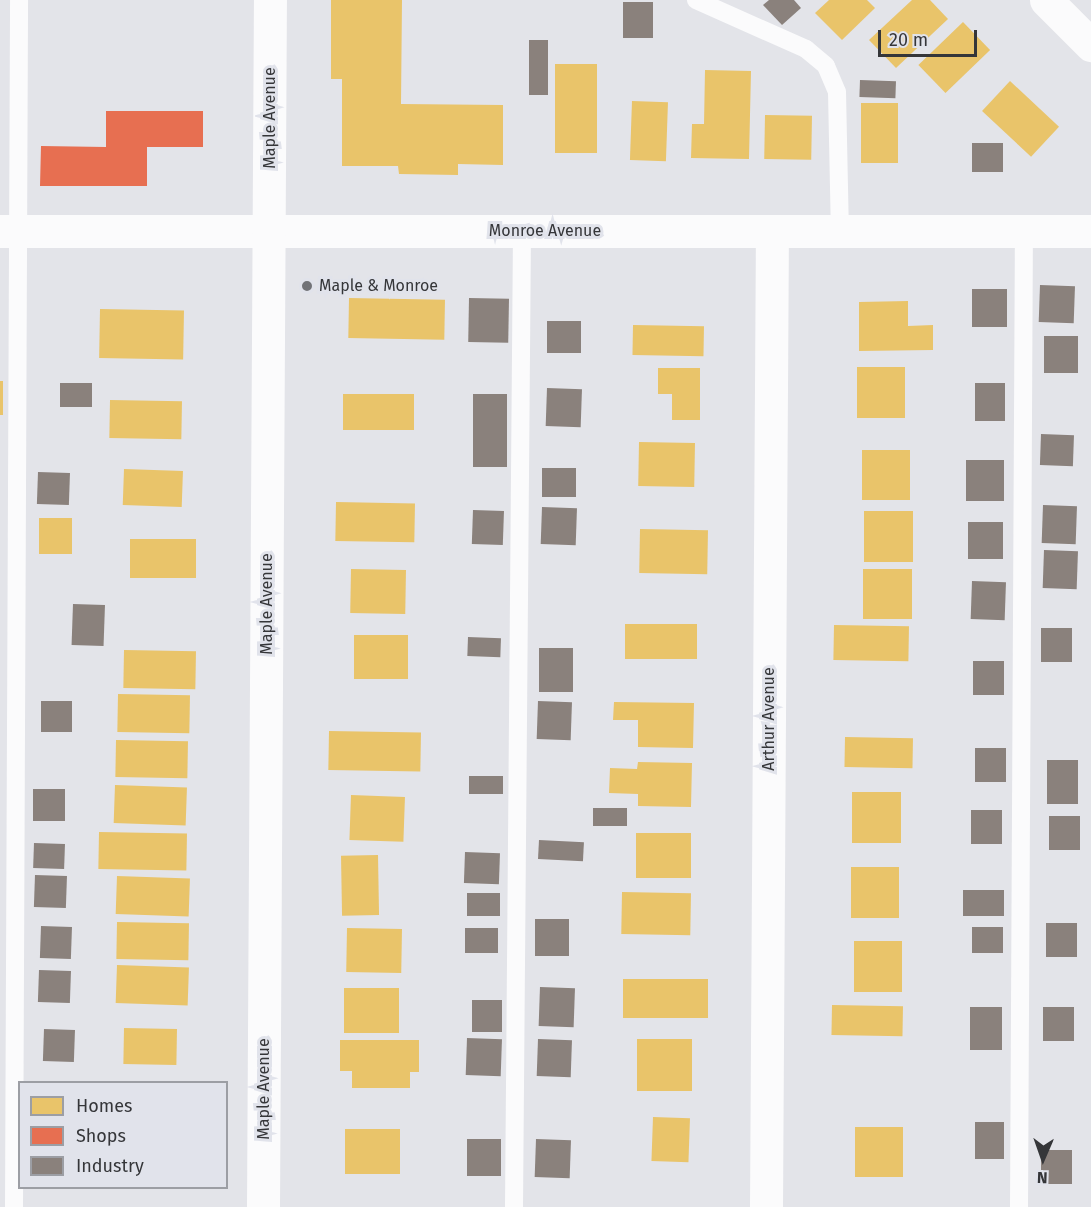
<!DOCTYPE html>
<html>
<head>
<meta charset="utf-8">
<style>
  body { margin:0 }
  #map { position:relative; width:1091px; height:1207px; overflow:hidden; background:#e3e4e9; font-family:"Fira Sans",sans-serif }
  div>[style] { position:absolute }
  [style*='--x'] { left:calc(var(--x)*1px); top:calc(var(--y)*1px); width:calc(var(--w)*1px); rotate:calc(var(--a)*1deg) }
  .homes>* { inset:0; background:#e9c46a; transform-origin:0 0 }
  .shops>* { inset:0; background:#e76f51 }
  .industry>* { inset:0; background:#8a817c; transform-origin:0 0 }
  .lane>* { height:18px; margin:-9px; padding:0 9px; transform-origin:9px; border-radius:9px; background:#fbfbfc }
  .street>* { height:33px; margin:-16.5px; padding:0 16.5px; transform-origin:16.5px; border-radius:16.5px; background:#fbfbfc }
  .secondary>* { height:33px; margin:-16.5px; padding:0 16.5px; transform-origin:16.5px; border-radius:16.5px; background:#fbfbfc }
  .dots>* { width:16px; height:16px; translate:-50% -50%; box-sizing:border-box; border:3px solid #e1e3eb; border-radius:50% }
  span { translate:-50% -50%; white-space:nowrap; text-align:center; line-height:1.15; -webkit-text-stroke:6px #e1e3eb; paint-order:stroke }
  .street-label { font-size:16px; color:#353639 }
  .poi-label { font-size:16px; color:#353639 }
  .left { translate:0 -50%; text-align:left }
  .legend { position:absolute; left:18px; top:1081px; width:210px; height:108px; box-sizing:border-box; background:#e1e3eb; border:2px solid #9c9ea4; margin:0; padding:8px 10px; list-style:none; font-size:18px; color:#353639 }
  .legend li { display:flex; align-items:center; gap:12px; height:30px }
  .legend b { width:30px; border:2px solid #9c9ea4 }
  .north { position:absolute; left:1013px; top:1129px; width:60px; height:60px; -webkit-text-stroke:4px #e1e3eb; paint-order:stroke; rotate:182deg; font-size:16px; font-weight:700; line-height:24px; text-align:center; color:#353639 }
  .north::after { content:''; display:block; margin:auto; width:21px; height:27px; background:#353639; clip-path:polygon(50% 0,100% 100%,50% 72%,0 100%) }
  .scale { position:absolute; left:878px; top:30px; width:99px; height:27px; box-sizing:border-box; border:3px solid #353639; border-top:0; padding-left:8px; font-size:18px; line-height:21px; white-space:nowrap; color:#353639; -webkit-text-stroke:4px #e1e3eb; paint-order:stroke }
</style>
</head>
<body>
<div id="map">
  <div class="homes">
    <div style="clip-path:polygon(331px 0,402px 0,401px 104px,503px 105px,503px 165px,458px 164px,458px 175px,399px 174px,398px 166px,342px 166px,342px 79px,331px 79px)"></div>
    <div style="clip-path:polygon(829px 0,867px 0,875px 8px,842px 40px,815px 13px)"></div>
    <div style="clip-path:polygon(912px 0,930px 0,948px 19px,896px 68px,869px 40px)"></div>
    <div style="left:963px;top:22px;width:39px;height:62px;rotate:46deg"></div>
    <div style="left:555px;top:64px;width:42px;height:89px"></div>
    <div style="clip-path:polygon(705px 70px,751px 71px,749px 159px,691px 158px,692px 124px,704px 124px)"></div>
    <div style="left:1010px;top:81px;width:67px;height:41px;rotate:43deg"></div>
    <div style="left:632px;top:101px;width:36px;height:59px;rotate:2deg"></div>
    <div style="left:861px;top:103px;width:37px;height:60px"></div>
    <div style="left:765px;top:115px;width:47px;height:44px;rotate:1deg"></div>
    <div style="left:349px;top:298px;width:96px;height:40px;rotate:1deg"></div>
    <div style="clip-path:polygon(908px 301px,908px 326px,933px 325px,933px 350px,859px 351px,859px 302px)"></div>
    <div style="left:100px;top:309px;width:84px;height:49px;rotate:1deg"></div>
    <div style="left:633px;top:325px;width:71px;height:30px;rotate:1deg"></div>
    <div style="left:857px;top:367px;width:48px;height:51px"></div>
    <div style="clip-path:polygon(658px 368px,700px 368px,700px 420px,672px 420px,672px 394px,658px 394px)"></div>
    <div style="left:0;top:381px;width:3px;height:34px"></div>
    <div style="left:343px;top:394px;width:71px;height:36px"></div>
    <div style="left:110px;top:400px;width:72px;height:38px;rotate:1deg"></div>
    <div style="left:639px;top:442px;width:56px;height:44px;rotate:1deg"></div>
    <div style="left:862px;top:450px;width:48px;height:50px"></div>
    <div style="left:124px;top:469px;width:59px;height:36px;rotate:2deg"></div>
    <div style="left:336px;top:502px;width:79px;height:39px;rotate:1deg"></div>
    <div style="left:864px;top:511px;width:49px;height:51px"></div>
    <div style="left:39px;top:518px;width:33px;height:36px"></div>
    <div style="left:640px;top:529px;width:68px;height:44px;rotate:1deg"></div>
    <div style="left:130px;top:539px;width:66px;height:39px"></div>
    <div style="left:351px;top:569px;width:55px;height:44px;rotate:1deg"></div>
    <div style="left:863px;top:569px;width:49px;height:50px"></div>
    <div style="left:625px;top:624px;width:72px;height:35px"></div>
    <div style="left:834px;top:625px;width:75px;height:35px;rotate:1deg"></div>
    <div style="left:354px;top:635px;width:54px;height:44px"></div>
    <div style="left:124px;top:650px;width:72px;height:38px;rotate:1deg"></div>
    <div style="left:118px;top:694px;width:72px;height:38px;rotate:1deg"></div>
    <div style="clip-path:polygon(614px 702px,694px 703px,693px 748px,638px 747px,638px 720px,613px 720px)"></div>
    <div style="left:329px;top:731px;width:92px;height:39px;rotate:1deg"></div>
    <div style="left:845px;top:737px;width:68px;height:30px;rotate:1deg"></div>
    <div style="left:116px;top:740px;width:72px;height:37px;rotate:1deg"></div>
    <div style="clip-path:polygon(638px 762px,692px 763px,691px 807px,638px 806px,638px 794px,609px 793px,610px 768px,637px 769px)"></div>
    <div style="left:115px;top:785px;width:72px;height:38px;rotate:2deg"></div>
    <div style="left:852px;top:792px;width:49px;height:51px"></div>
    <div style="left:351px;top:795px;width:54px;height:45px;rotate:2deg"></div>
    <div style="left:99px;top:832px;width:88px;height:37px;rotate:1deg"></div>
    <div style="left:636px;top:833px;width:55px;height:45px"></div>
    <div style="left:378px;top:855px;width:60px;height:37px;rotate:89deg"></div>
    <div style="left:851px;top:867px;width:48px;height:51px"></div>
    <div style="left:117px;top:876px;width:73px;height:38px;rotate:2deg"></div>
    <div style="left:622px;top:892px;width:69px;height:42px;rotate:1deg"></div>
    <div style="left:117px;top:922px;width:72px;height:37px;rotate:1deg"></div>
    <div style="left:347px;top:928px;width:55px;height:44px;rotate:1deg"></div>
    <div style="left:854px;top:941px;width:48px;height:51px"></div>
    <div style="left:117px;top:965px;width:72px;height:38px;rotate:2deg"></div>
    <div style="left:623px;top:979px;width:85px;height:39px"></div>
    <div style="left:399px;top:988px;width:45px;height:55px;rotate:90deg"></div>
    <div style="left:832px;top:1005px;width:71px;height:30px;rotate:1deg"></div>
    <div style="left:124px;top:1028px;width:53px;height:36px;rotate:1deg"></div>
    <div style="left:692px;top:1039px;width:52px;height:55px;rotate:90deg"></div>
    <div style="clip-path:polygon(340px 1040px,419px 1040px,419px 1072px,410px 1072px,410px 1088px,352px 1088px,352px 1071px,340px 1071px)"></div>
    <div style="left:653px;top:1117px;width:37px;height:44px;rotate:2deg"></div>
    <div style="left:855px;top:1127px;width:48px;height:50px"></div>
    <div style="left:345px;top:1129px;width:55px;height:45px"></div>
  </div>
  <div class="shops">
    <div style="clip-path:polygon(106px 111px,203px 111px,203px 147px,147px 147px,147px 186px,40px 186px,41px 146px,106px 147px)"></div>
  </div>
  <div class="industry">
    <div style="clip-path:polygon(769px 0,794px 0,801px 8px,782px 25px,763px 5px)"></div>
    <div style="left:653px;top:2px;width:36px;height:30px;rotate:90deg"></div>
    <div style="left:529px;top:40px;width:19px;height:55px"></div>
    <div style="left:860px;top:80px;width:36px;height:17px;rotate:2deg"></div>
    <div style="left:972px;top:143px;width:31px;height:29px"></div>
    <div style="left:1040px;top:285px;width:35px;height:37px;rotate:2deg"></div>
    <div style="left:972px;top:289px;width:35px;height:38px"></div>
    <div style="left:469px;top:298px;width:40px;height:44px;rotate:1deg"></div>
    <div style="left:547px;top:321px;width:34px;height:32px"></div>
    <div style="left:1044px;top:336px;width:34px;height:37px"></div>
    <div style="left:60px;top:383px;width:32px;height:24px"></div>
    <div style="left:975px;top:383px;width:30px;height:38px"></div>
    <div style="left:547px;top:388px;width:35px;height:38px;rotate:2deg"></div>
    <div style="left:473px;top:394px;width:34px;height:73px"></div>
    <div style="left:1041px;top:434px;width:33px;height:31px;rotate:2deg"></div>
    <div style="left:966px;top:460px;width:38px;height:41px"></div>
    <div style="left:542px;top:468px;width:34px;height:29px"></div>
    <div style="left:38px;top:472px;width:32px;height:32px;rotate:2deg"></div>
    <div style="left:1043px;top:505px;width:34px;height:38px;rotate:2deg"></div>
    <div style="left:542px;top:507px;width:35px;height:37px;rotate:2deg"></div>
    <div style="left:473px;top:510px;width:31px;height:34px;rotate:2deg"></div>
    <div style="left:968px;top:522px;width:35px;height:37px"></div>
    <div style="left:1044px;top:550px;width:34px;height:38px;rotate:2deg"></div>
    <div style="left:972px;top:581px;width:34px;height:38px;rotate:2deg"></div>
    <div style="left:73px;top:604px;width:32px;height:41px;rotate:2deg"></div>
    <div style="left:1041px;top:628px;width:31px;height:34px"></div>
    <div style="left:468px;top:637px;width:33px;height:19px;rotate:2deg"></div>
    <div style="left:539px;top:648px;width:34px;height:44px"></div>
    <div style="left:1004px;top:661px;width:34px;height:31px;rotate:90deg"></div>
    <div style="left:41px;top:701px;width:31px;height:31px"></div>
    <div style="left:538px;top:701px;width:34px;height:38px;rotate:2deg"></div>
    <div style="left:975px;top:748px;width:31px;height:34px"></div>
    <div style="left:1047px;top:760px;width:31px;height:44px"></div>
    <div style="left:469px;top:776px;width:34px;height:18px"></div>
    <div style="left:33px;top:789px;width:32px;height:32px"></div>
    <div style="left:593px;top:808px;width:34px;height:18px"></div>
    <div style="left:971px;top:810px;width:31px;height:34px"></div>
    <div style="left:1049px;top:816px;width:31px;height:34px"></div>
    <div style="left:539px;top:840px;width:45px;height:19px;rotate:3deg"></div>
    <div style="left:34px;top:843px;width:31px;height:25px;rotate:2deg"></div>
    <div style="left:465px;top:852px;width:35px;height:31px;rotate:2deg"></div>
    <div style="left:35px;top:875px;width:32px;height:32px;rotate:2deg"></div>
    <div style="left:963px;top:890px;width:41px;height:26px"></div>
    <div style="left:467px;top:893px;width:33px;height:23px"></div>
    <div style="left:535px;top:919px;width:34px;height:37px"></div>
    <div style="left:1046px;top:923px;width:31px;height:34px"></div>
    <div style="left:41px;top:926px;width:31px;height:32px;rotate:2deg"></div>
    <div style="left:972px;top:927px;width:31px;height:26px"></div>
    <div style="left:465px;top:928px;width:33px;height:25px"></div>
    <div style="left:39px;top:970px;width:32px;height:32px;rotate:2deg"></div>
    <div style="left:540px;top:987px;width:35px;height:39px;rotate:2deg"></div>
    <div style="left:472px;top:1000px;width:30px;height:32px"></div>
    <div style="left:970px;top:1007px;width:32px;height:43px"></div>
    <div style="left:1043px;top:1007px;width:31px;height:34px"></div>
    <div style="left:44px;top:1029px;width:31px;height:32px;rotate:2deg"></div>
    <div style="left:467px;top:1038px;width:35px;height:37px;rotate:2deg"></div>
    <div style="left:538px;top:1039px;width:34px;height:37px;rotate:2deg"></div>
    <div style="left:975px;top:1122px;width:29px;height:37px"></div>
    <div style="left:467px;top:1139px;width:34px;height:37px"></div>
    <div style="left:536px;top:1139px;width:35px;height:38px;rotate:2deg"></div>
    <div style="left:1041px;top:1150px;width:31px;height:34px"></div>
  </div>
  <div class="lane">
    <div style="--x:696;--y:0;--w:120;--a:24"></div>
    <div style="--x:806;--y:49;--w:26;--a:40"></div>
    <div style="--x:826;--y:66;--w:28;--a:67"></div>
    <div style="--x:837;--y:92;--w:139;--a:88.8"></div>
    <div style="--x:14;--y:1207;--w:1207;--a:-89.76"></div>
    <div style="--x:514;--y:1207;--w:976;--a:-89.53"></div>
    <div style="--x:1019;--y:1207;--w:976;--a:-89.71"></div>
  </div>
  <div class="street">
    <div style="--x:0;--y:231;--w:1091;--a:0"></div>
    <div style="--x:766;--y:1207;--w:976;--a:-89.65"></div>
  </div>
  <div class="secondary">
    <div style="--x:1046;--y:0;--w:64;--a:45"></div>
    <div style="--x:263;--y:1207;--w:1207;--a:-89.67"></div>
  </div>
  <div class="dots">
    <div style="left:307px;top:286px;background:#727377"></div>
  </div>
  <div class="street-label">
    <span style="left:270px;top:118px;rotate:-90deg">Maple Avenue</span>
    <span style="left:545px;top:231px">Monroe Avenue</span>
    <span style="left:267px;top:604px;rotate:-90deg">Maple Avenue</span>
    <span style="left:769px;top:719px;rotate:-90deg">Arthur Avenue</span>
    <span style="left:264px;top:1089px;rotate:-90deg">Maple Avenue</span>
  </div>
  <div class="poi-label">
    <span class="left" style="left:319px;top:286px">Maple &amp; Monroe</span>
  </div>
  <ul class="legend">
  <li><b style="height:16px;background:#e9c46a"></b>Homes</li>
  <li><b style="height:16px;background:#e76f51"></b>Shops</li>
  <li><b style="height:16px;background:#8a817c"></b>Industry</li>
  </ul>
  <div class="north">N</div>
  <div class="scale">20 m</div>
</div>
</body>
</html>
